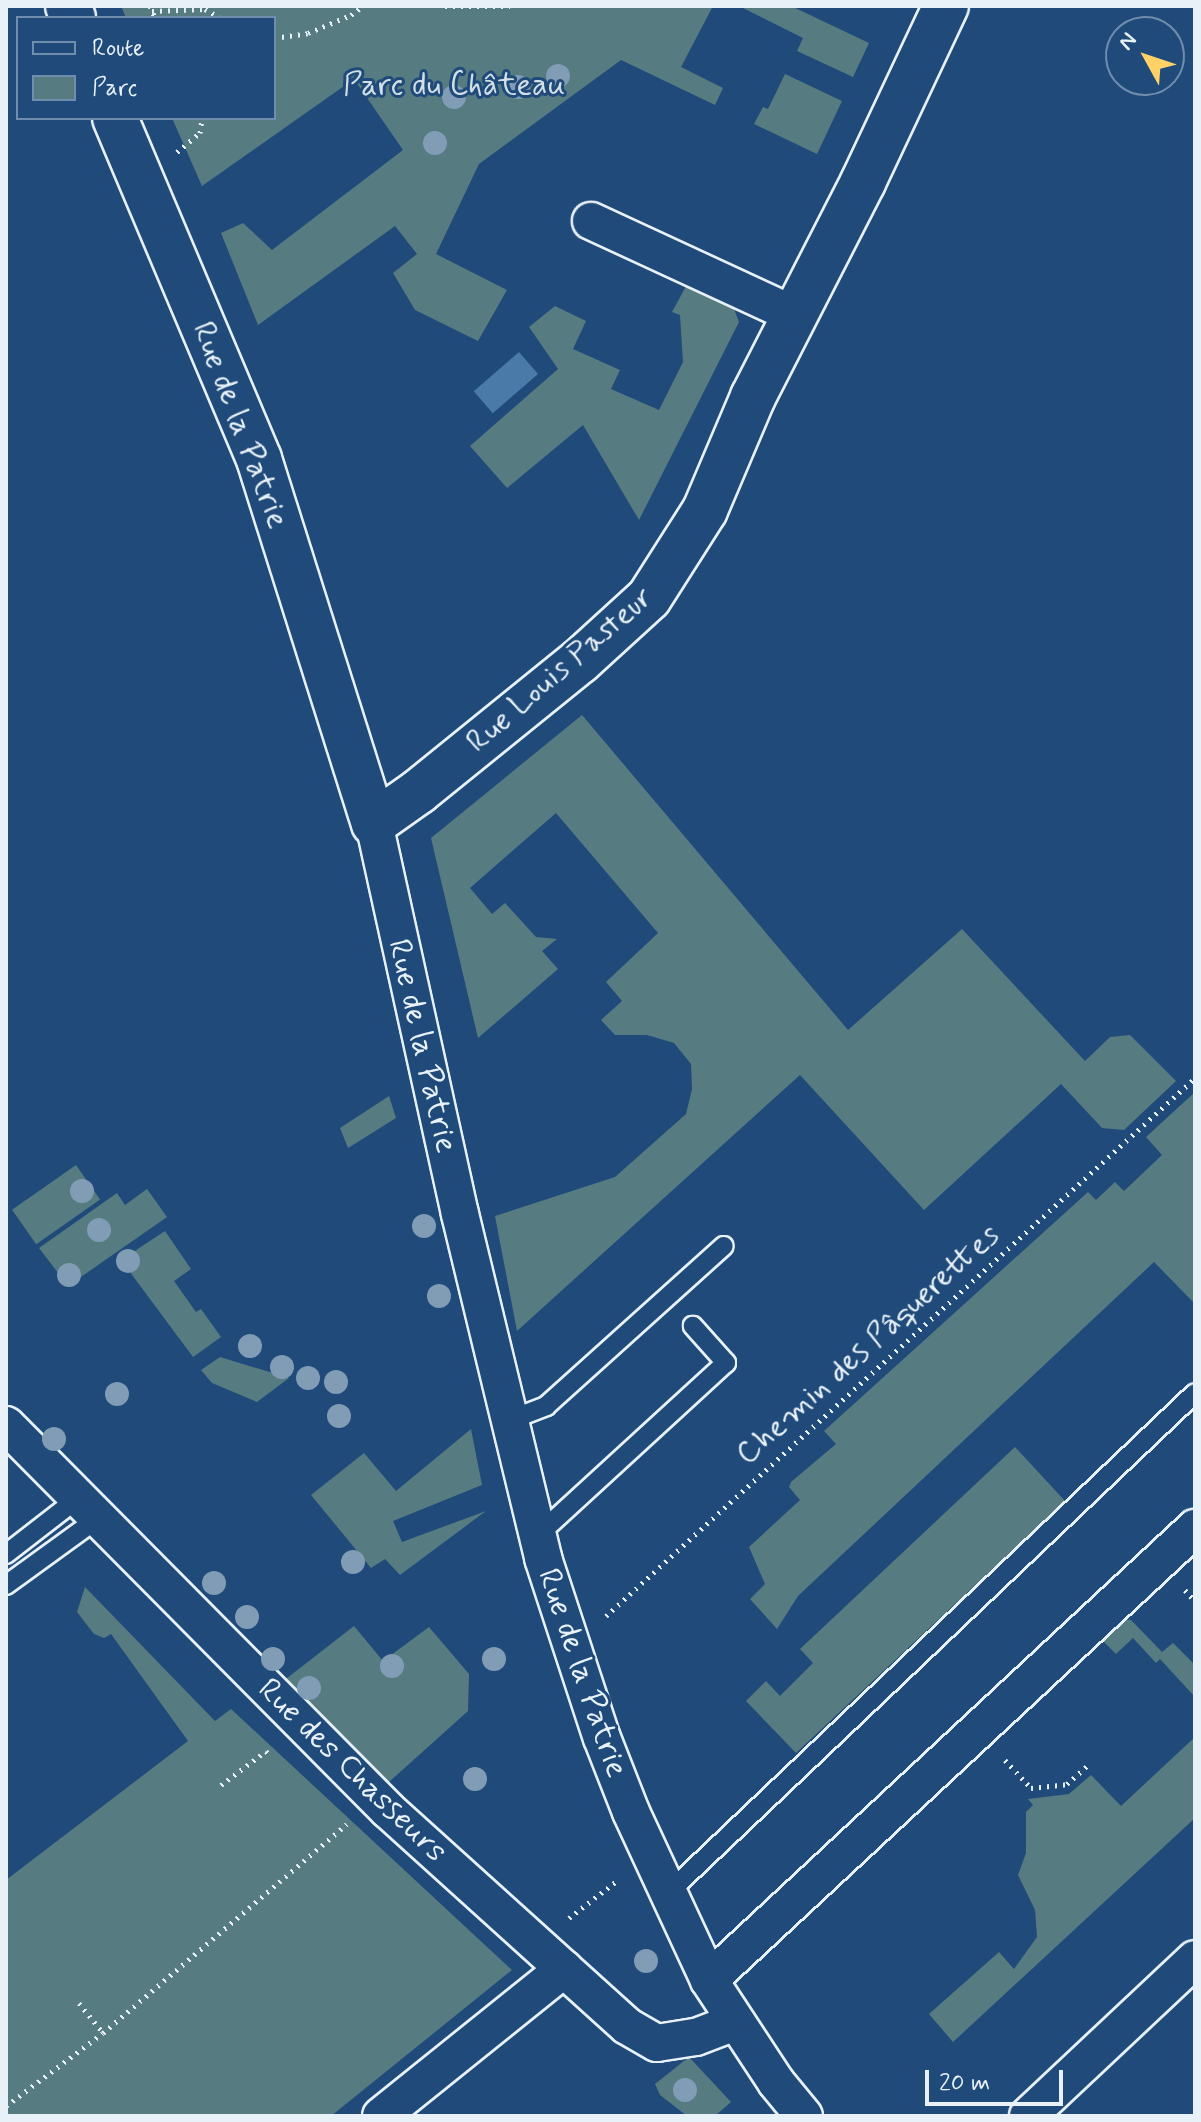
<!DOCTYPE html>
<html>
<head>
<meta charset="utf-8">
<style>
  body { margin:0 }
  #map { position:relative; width:1201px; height:2122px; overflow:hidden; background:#1f4a7a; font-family:Mynerve,sans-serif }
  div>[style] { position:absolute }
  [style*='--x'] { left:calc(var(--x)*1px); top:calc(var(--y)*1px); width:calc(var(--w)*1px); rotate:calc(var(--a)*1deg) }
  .green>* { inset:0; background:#567c81; transform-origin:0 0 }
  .water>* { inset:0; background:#4a7aa7; transform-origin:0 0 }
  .path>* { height:5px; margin-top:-2.5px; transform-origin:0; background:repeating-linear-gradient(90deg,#e8f1f8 0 2px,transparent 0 8px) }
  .roads { filter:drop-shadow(2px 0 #e8f1f8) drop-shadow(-2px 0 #e8f1f8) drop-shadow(0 2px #e8f1f8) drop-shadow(0 -2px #e8f1f8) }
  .lane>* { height:18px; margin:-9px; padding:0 9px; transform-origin:9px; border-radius:9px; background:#1f4a7a }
  .street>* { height:36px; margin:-18px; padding:0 18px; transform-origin:18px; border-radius:18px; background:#1f4a7a }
  .secondary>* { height:44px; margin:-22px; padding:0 22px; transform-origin:22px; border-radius:22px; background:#1f4a7a }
  .trees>* { width:24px; height:24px; margin:-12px; border-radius:50%; background:#819cb5 }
  span { translate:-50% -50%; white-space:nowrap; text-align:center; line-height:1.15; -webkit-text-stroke:6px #1f4a7a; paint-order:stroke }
  .park-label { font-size:32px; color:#d2dfe6 }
  .street-label { font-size:32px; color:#e8f1f8 }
  .frame { position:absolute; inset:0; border:8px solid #e8f1f8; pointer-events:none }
  .legend { position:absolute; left:16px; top:16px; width:260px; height:104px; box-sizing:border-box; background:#1f4a7a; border:2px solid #6f8dac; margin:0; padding:10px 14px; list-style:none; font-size:24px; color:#e8f1f8 }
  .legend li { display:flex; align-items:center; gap:16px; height:40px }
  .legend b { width:40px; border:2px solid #6f8dac }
  .north { position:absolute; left:1105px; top:16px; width:80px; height:80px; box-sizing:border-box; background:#1f4a7a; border:2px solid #6f8dac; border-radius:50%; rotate:310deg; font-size:22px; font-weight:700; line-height:32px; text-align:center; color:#e8f1f8 }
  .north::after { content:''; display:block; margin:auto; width:28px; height:36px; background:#ffd166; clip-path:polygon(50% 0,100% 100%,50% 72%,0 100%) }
  .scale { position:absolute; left:925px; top:2070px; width:138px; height:36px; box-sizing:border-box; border:4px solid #e8f1f8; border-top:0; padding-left:10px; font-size:24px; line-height:28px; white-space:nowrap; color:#e8f1f8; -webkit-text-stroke:6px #1f4a7a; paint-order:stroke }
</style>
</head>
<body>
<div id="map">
  <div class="green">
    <div style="clip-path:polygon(121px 6px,713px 6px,681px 67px,723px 88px,715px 105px,621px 60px,479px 164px,436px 254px,507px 290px,478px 341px,415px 310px,393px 273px,417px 254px,395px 226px,258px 325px,221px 233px,243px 223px,272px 250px,403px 150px,354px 79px,202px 186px,172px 118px,274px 118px,274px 18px,126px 18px)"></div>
    <div style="clip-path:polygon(739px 6px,791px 6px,869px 43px,853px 77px,797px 51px,803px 38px)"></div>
    <div style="clip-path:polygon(785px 74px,842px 101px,817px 154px,754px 124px,763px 107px,768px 109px)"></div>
    <div style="clip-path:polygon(690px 279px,729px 296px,739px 322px,639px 520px,583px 425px,507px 488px,470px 446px,558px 369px,529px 327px,555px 306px,586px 321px,573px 349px,620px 370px,611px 389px,659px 410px,683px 362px,680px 315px,672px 312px)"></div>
    <div style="clip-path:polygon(582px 715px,848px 1030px,962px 929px,1085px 1061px,1110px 1037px,1130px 1035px,1176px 1081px,1124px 1130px,1102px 1128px,1061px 1084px,924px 1210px,800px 1075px,517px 1331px,495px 1216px,615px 1177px,686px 1114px,692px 1089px,691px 1064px,674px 1043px,647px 1035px,615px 1035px,601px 1020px,622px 1001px,606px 982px,658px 933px,556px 813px,470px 888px,492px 914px,505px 903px,536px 937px,557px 939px,542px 951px,558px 969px,478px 1038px,431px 838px)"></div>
    <div style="clip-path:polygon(1195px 1092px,1195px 1304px,1154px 1262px,798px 1596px,777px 1629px,750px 1599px,765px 1584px,749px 1547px,800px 1500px,789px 1487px,791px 1482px,836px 1444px,824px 1431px,1088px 1192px,1096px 1200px,1115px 1182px,1124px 1191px,1162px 1155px,1146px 1137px)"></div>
    <div style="clip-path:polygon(389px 1096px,396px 1118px,348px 1148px,340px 1128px)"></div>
    <div style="left:76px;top:1165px;width:42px;height:78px;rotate:55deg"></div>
    <div style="clip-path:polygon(147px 1189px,167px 1217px,68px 1286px,39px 1248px,117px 1193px,125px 1205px)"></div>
    <div style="clip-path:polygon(165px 1231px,191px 1269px,174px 1281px,196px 1312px,201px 1309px,221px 1337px,193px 1357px,121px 1260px)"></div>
    <div style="clip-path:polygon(220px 1357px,289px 1378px,257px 1402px,212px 1383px,201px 1370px)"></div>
    <div style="clip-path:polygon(471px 1429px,482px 1485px,393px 1521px,402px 1542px,486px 1511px,400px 1575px,385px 1559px,371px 1568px,311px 1495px,364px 1453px,396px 1491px)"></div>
    <div style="clip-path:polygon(1015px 1447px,1065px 1501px,796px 1753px,746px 1701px,766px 1681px,780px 1696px,813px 1663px,800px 1649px)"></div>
    <div style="clip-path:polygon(85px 1587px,215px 1721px,231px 1709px,512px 1970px,331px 2116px,6px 2116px,6px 1880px,188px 1741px,111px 1634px,104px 1638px,94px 1634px,77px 1612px)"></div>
    <div style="clip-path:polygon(1124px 1619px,1131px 1620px,1162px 1652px,1173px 1643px,1195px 1665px,1195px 1697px,1160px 1659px,1156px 1663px,1133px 1638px,1116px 1654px,1102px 1640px)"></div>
    <div style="clip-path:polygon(354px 1626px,383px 1661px,429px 1627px,469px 1674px,468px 1711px,389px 1782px,282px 1682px)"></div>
    <div style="clip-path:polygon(1195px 1737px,1195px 1818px,953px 2042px,929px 2014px,999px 1952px,1014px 1969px,1037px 1937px,1035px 1910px,1018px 1875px,1026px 1853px,1026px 1812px,1033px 1805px,1028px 1799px,1069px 1794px,1091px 1775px,1121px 1806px)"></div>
    <div style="clip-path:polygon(689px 2057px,731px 2102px,715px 2116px,687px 2116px,660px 2095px,655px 2084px)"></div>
  </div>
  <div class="water">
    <div style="left:519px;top:352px;width:29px;height:60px;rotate:49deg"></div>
  </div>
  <div class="path">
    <div style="--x:150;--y:6;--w:13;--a:67"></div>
    <div style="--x:445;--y:6;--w:65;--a:0"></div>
    <div style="--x:152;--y:11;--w:53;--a:-2.2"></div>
    <div style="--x:205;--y:9;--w:17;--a:31"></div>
    <div style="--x:274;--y:38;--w:34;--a:-8"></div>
    <div style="--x:308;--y:33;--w:47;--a:-22.7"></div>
    <div style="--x:351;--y:15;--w:15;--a:-37"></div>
    <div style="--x:177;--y:152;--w:30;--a:-40"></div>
    <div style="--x:200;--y:133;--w:15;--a:-82"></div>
    <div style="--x:1185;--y:1590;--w:15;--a:48"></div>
    <div style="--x:606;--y:1616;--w:798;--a:-42.41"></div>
    <div style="--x:1005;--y:1760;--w:38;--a:47"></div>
    <div style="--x:1031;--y:1788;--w:36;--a:-6"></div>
    <div style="--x:1067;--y:1784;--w:28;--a:-42"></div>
    <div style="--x:221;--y:1785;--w:56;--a:-37.1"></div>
    <div style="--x:266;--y:1751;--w:3;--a:45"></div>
    <div style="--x:569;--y:1918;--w:62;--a:-37.8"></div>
    <div style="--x:79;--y:2003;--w:38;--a:51"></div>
    <div style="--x:6;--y:2106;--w:121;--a:-37"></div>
    <div style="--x:103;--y:2033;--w:321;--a:-40.6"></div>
  </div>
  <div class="roads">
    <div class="lane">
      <div style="--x:510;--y:1420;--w:39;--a:-21"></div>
      <div style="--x:546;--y:1406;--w:239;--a:-42"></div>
      <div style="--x:538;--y:1535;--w:255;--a:-42.5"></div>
      <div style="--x:726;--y:1363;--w:50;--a:-131.7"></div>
      <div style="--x:6;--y:1554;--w:90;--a:-37.8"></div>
      <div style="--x:6;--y:1585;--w:112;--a:-36"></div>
      <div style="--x:668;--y:1893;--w:726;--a:-43.49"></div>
    </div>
    <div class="street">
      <div style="--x:591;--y:221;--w:224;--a:24.8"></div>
      <div style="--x:374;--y:823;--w:400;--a:77.6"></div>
      <div style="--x:460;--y:1214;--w:354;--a:76.4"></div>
      <div style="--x:543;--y:1558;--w:189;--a:71.9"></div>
      <div style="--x:602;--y:1738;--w:79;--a:68.6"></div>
      <div style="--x:631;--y:1812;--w:185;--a:65.1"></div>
      <div style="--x:709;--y:1980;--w:122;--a:56.7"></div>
      <div style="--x:776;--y:2082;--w:44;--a:50.5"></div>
      <div style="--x:6;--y:1425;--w:542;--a:45.22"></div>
      <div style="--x:388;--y:1810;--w:322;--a:42.1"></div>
      <div style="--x:627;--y:2026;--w:34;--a:30"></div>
      <div style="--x:657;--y:2043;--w:39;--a:-9"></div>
      <div style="--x:696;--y:2037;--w:42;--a:-21"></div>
      <div style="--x:709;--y:1980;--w:664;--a:-42.92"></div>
      <div style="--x:381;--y:2116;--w:235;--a:-38.8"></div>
      <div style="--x:1028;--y:2116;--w:229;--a:-43.2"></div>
    </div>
    <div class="secondary">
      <div style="--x:68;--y:6;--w:13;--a:67"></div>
      <div style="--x:115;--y:118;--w:370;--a:67.1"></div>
      <div style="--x:259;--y:459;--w:382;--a:72.5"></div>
      <div style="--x:374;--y:823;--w:54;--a:-35.2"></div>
      <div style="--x:418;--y:792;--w:208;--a:-39"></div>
      <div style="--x:580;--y:661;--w:93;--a:-42.4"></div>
      <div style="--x:649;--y:598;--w:104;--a:-57.5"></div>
      <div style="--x:705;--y:510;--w:123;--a:-67"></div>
      <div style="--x:753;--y:397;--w:242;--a:-62.9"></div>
      <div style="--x:863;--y:182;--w:195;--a:-64.8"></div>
    </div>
  </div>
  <div class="trees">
    <div style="left:558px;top:76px"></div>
    <div style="left:518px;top:87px"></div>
    <div style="left:454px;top:97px"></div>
    <div style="left:435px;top:143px"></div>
    <div style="left:82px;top:1191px"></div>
    <div style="left:424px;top:1226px"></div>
    <div style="left:99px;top:1230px"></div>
    <div style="left:128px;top:1261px"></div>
    <div style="left:69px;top:1275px"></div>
    <div style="left:439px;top:1296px"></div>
    <div style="left:250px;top:1346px"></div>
    <div style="left:282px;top:1367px"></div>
    <div style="left:308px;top:1378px"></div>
    <div style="left:336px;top:1382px"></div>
    <div style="left:117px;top:1394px"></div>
    <div style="left:339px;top:1416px"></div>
    <div style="left:54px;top:1439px"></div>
    <div style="left:353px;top:1562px"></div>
    <div style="left:214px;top:1583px"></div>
    <div style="left:247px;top:1617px"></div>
    <div style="left:273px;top:1659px"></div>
    <div style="left:494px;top:1659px"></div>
    <div style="left:392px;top:1666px"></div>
    <div style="left:309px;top:1688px"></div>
    <div style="left:475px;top:1779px"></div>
    <div style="left:646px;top:1961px"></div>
    <div style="left:685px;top:2090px"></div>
  </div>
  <div class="park-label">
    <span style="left:454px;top:85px">Parc du Château</span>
  </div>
  <div class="street-label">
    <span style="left:240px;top:425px;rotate:69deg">Rue de la Patrie</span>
    <span style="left:560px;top:670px;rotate:-41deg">Rue Louis Pasteur</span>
    <span style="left:422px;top:1046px;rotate:77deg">Rue de la Patrie</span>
    <span style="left:868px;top:1345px;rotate:-42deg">Chemin des Pâquerettes</span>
    <span style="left:582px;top:1673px;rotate:71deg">Rue de la Patrie</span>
    <span style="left:352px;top:1771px;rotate:44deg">Rue des Chasseurs</span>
  </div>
  <div class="frame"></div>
  <ul class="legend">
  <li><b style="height:10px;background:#1f4a7a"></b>Route</li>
  <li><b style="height:22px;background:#567c81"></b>Parc</li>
  </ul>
  <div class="north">N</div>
  <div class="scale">20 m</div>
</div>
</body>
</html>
